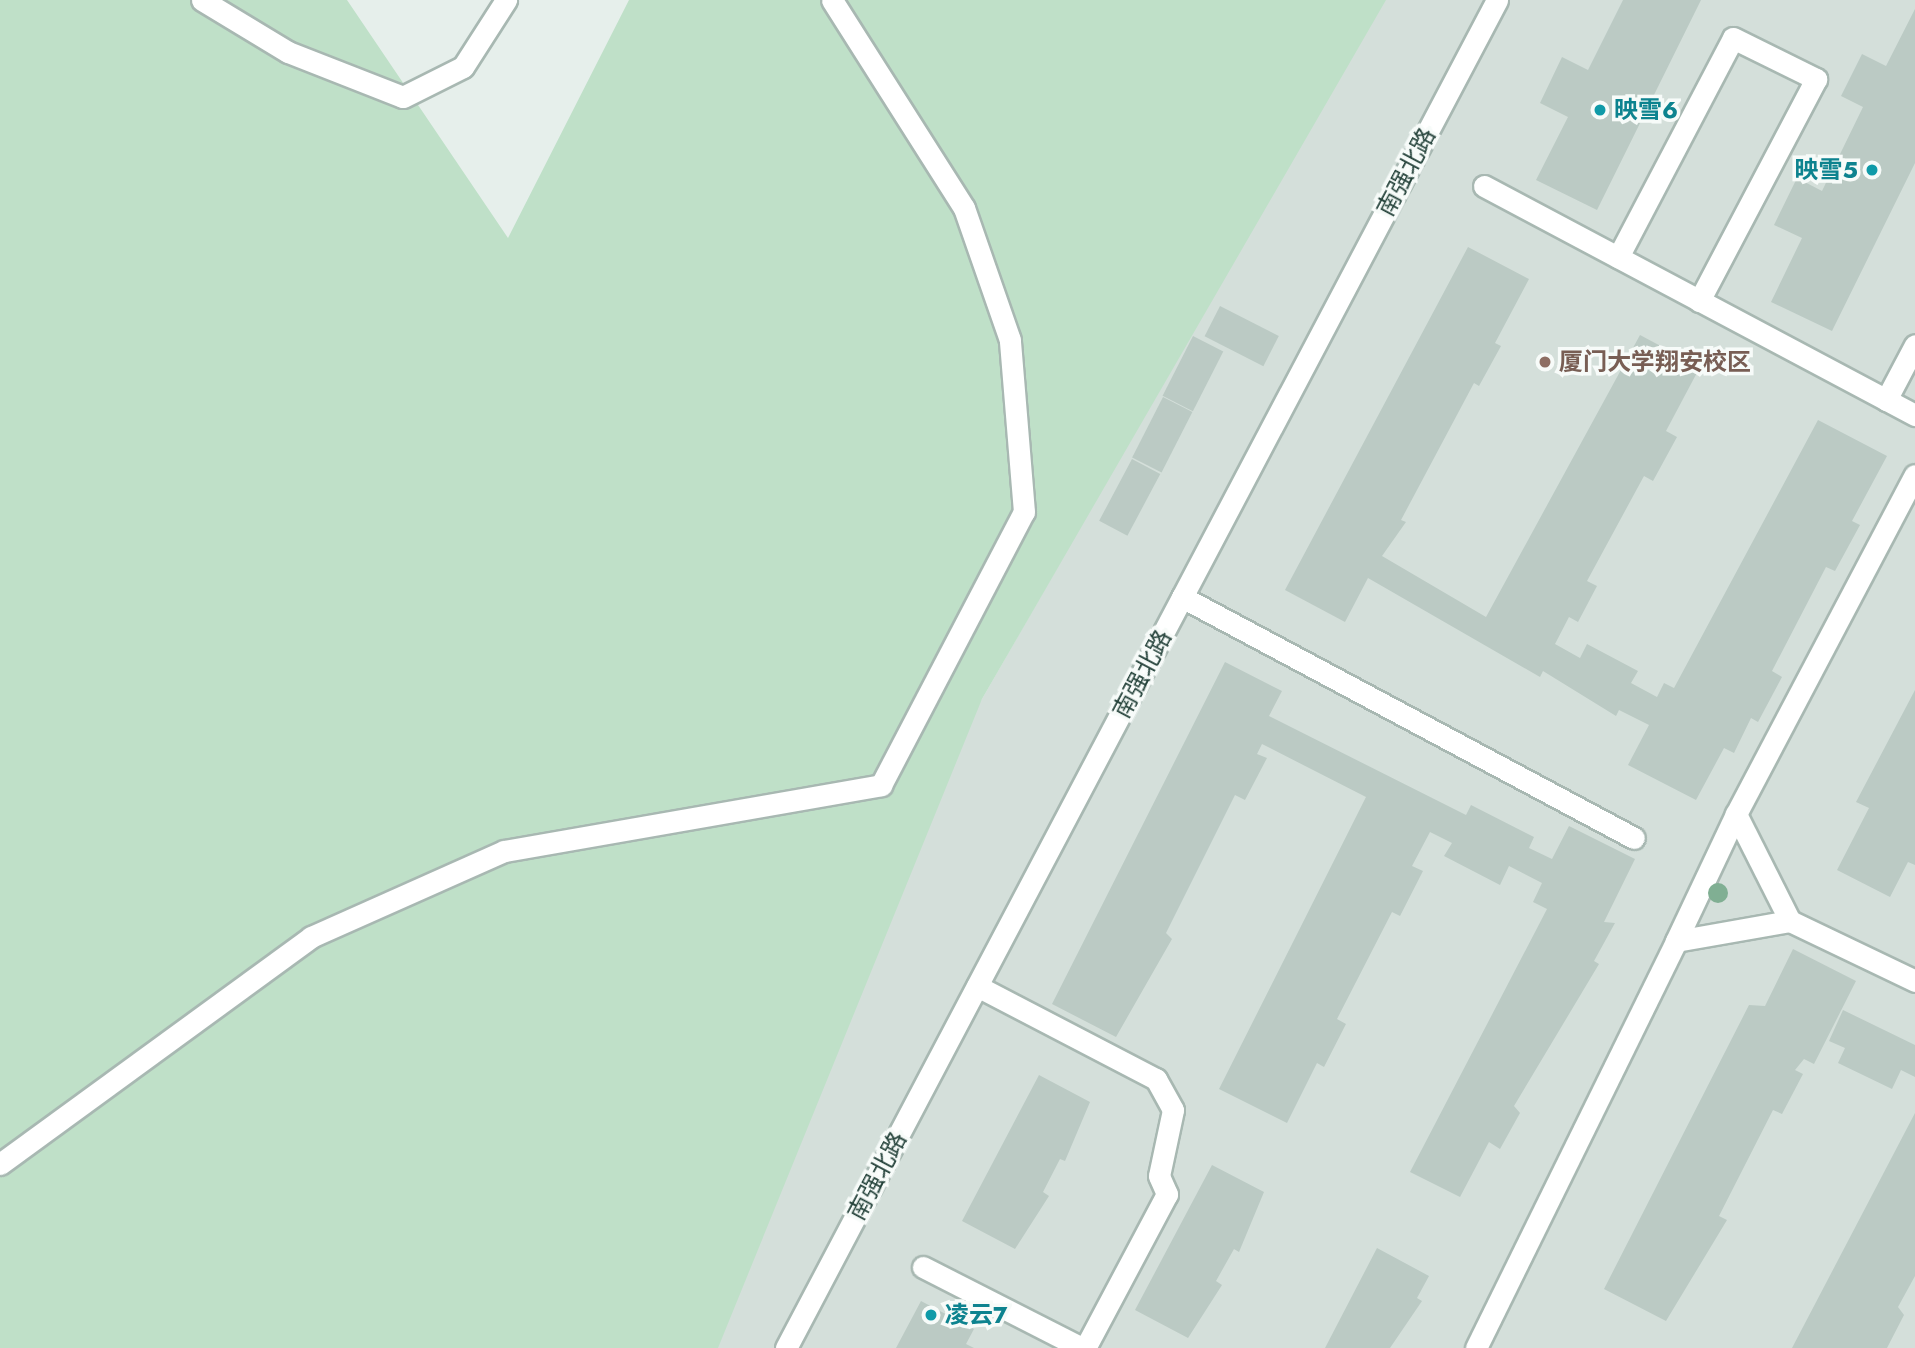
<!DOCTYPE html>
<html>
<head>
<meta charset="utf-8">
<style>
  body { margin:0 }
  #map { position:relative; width:1915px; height:1348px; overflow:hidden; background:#e6efeb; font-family:Jost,"Noto Sans SC",sans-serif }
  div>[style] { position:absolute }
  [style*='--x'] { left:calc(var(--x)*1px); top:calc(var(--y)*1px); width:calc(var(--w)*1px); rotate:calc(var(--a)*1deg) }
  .built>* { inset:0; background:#d4dfda }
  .green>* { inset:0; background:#bfe0c8 }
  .building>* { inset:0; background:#bbcac4; transform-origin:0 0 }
  .roads { filter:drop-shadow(2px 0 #a8b8b2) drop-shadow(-2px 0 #a8b8b2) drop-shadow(0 2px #a8b8b2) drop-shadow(0 -2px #a8b8b2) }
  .service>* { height:21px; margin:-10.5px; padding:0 10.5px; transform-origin:10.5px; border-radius:10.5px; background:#fff }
  .minor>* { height:21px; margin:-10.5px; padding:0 10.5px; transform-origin:10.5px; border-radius:10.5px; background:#fff }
  .trees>* { width:20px; height:20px; margin:-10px; border-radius:50%; background:#80af93 }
  .dots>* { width:19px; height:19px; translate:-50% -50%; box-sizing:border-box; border:4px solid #f7fbf9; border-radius:50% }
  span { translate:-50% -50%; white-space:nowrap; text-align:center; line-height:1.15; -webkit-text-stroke:7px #f7fbf9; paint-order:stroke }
  .culture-label { font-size:24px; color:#0d838f; font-weight:700 }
  .left { translate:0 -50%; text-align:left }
  .right { translate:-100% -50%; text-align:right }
  .street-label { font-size:24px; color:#24423a }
  .education-label { font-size:24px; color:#785e54; font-weight:700 }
</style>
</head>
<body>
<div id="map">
  <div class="built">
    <div style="clip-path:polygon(1352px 0,1915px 0,1915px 1348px,628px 1348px,982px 699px,1368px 25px)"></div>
  </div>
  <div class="green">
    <div style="clip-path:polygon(0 0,347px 0,508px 238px,629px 0,1386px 0,982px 699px,718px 1348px,0 1348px)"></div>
  </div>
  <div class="building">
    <div style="clip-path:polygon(1623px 0,1701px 0,1597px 210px,1536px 180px,1568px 117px,1540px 103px,1562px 57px,1588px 70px)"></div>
    <div style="clip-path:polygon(1915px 9px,1915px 163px,1832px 331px,1771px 302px,1802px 238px,1774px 225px,1797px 178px,1822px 191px,1863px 107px,1841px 96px,1862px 54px,1886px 66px)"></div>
    <div style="clip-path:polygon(1468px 247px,1529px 279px,1495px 343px,1501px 346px,1479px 386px,1474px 383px,1401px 520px,1406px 522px,1382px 556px,1486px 617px,1640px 335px,1700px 367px,1666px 431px,1677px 437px,1653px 481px,1644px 476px,1587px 581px,1597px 586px,1578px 622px,1569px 617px,1555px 644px,1580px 658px,1587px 644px,1638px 671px,1631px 683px,1657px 697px,1664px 683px,1674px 688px,1818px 420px,1887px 456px,1852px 521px,1860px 525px,1835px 571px,1826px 567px,1772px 671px,1782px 677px,1758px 722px,1751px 718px,1734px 753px,1724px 748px,1696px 800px,1628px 765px,1649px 725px,1619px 710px,1616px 716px,1543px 671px,1540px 677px,1368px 578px,1345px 622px,1285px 590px)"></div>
    <div style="left:1220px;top:306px;width:66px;height:34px;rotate:27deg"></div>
    <div style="left:1193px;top:336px;width:34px;height:67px;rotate:27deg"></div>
    <div style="left:1163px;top:397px;width:33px;height:68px;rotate:27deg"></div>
    <div style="left:1132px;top:459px;width:32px;height:70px;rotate:28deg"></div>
    <div style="clip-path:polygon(1225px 662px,1282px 691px,1269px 716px,1466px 815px,1471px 805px,1534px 837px,1529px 848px,1552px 859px,1569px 826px,1635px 859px,1604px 922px,1615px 923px,1594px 961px,1599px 964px,1514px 1106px,1520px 1113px,1500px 1149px,1489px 1142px,1460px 1197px,1410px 1172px,1547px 909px,1533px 902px,1542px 883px,1509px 866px,1500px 885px,1444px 856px,1452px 843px,1430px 832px,1412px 866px,1423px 871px,1400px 916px,1392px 912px,1337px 1019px,1346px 1024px,1324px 1067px,1317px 1063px,1287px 1123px,1219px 1089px,1366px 797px,1262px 744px,1257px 754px,1267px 758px,1245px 800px,1235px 795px,1166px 933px,1172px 939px,1116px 1037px,1052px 1004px)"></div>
    <div style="clip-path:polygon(1915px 690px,1915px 865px,1908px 862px,1890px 897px,1837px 870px,1869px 808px,1856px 802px)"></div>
    <div style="clip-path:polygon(1793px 949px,1856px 981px,1814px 1064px,1804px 1059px,1795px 1070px,1803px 1074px,1782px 1114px,1773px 1110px,1719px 1216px,1727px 1220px,1666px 1321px,1604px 1289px,1749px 1005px,1765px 1006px)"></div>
    <div style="clip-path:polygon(1843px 1010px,1915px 1045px,1915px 1077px,1901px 1070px,1892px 1089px,1838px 1063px,1845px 1048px,1829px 1041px)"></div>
    <div style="clip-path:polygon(1039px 1075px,1090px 1102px,1065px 1161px,1060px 1159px,1043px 1192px,1049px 1196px,1015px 1249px,962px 1221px)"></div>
    <div style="clip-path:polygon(1915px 1113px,1915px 1276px,1898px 1307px,1904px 1315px,1887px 1348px,1792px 1348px)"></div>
    <div style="clip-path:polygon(1212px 1165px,1264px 1192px,1239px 1252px,1234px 1249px,1216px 1281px,1222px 1285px,1188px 1338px,1135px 1310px)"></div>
    <div style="clip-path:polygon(1377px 1248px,1429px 1276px,1417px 1298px,1422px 1301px,1390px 1348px,1325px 1348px)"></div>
    <div style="clip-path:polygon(921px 1301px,974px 1329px,966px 1344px,974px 1348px,896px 1348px)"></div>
  </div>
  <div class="roads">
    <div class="service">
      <div style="--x:1484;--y:186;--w:488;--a:28"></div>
      <div style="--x:1618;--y:257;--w:247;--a:-62.3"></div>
      <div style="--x:1733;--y:38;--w:93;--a:26.3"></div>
      <div style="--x:1816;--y:79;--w:251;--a:117.8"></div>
      <div style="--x:1886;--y:400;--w:62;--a:-62.2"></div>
      <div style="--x:1182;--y:597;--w:512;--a:28.07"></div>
      <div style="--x:1790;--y:921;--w:120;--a:-116.8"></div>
      <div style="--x:1736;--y:814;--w:383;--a:-62.2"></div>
      <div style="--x:977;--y:986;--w:202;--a:27.5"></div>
      <div style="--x:1156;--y:1079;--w:35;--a:61"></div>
      <div style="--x:1173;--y:1110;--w:67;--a:102"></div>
      <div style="--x:1159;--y:1176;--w:20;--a:66"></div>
      <div style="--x:1167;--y:1194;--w:174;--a:118"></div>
      <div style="--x:923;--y:1267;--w:178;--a:27"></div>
      <div style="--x:1476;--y:1348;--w:453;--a:-63.8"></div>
      <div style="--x:1676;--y:941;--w:116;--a:-10"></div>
      <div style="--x:1790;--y:921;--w:139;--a:25.6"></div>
    </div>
    <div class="minor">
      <div style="--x:202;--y:0;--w:100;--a:31.2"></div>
      <div style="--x:288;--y:52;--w:123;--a:21.4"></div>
      <div style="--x:403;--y:97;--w:67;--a:-26.6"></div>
      <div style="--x:463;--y:67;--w:80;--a:-57.3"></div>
      <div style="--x:1676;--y:941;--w:140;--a:-64.7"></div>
      <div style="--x:0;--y:1164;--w:385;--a:-36.1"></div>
      <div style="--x:311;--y:937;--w:211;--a:-24"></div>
      <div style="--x:504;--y:851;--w:383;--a:-9.9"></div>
      <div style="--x:881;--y:785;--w:308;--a:-62.4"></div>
      <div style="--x:1024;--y:512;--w:173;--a:-94.7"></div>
      <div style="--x:1010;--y:340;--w:140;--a:-109.2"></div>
      <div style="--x:964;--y:208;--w:246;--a:-122.4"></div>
      <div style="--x:786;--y:1348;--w:1524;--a:-62.19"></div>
    </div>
  </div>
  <div class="trees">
    <div style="left:1718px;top:893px"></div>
  </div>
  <div class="dots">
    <div style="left:1600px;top:110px;background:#0f9aa8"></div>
    <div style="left:1872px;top:170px;background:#0f9aa8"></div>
    <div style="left:1545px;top:362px;background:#8d6e63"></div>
    <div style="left:931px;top:1315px;background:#0f9aa8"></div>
  </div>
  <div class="culture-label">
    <span class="left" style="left:1614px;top:110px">映雪6</span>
    <span class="right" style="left:1858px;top:170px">映雪5</span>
    <span class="left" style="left:945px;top:1315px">凌云7</span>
  </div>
  <div class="street-label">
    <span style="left:1406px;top:172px;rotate:-62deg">南强北路</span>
    <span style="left:1142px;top:674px;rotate:-62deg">南强北路</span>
    <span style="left:877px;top:1176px;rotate:-62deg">南强北路</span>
  </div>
  <div class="education-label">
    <span class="left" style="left:1559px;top:362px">厦门大学翔安校区</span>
  </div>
</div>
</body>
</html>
